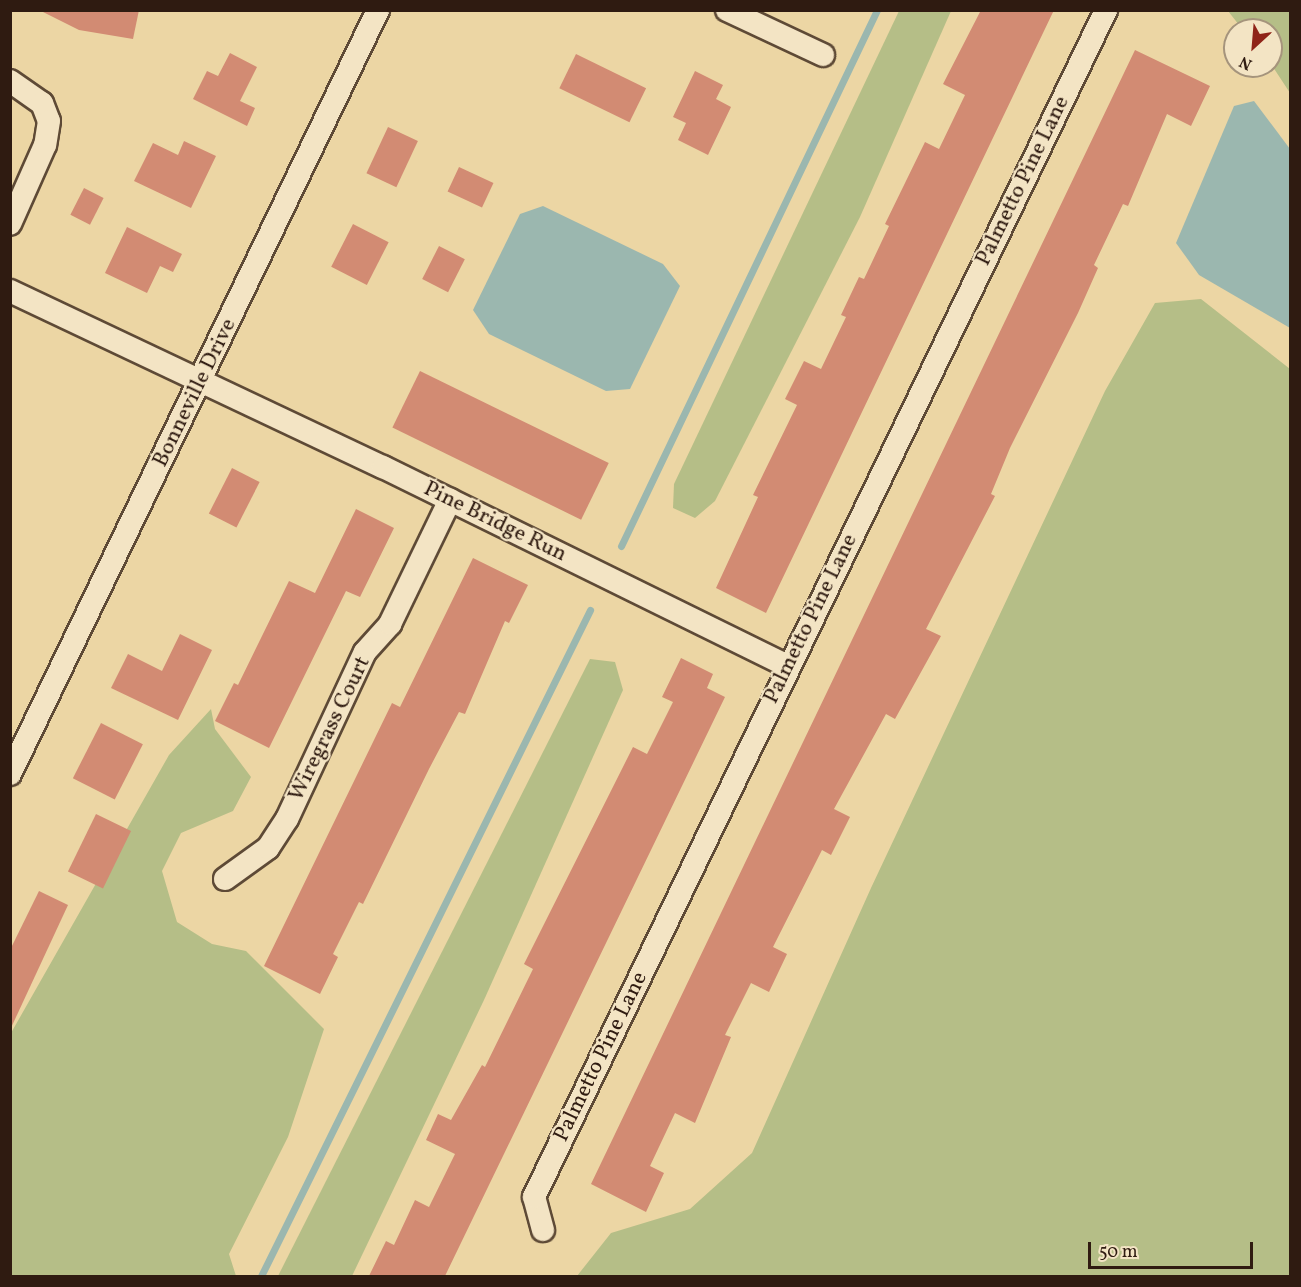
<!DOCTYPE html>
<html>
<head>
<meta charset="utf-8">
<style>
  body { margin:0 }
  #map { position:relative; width:1301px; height:1287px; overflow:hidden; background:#ecd6a4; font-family:Vollkorn,serif }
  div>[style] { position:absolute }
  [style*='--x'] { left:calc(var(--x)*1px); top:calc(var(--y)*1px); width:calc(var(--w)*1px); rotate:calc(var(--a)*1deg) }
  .green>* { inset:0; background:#b5be87 }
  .water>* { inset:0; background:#9bb7af }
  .stream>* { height:7px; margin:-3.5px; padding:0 3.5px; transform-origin:3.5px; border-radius:3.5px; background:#9bb7af }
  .building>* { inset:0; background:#d28b73; transform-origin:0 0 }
  .roads { filter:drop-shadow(2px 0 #5e4a36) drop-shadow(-2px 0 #5e4a36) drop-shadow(0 2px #5e4a36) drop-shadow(0 -2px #5e4a36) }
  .minor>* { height:22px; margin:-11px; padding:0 11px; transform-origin:11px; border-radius:11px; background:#f3e4c4 }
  span { translate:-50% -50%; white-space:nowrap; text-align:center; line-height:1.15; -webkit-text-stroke:4.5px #f3e4c4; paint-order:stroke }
  .street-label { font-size:22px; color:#2f1b11 }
  .frame { position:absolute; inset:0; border:12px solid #2f1b11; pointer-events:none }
  .north { position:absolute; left:1223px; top:18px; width:60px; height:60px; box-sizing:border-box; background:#f3e4c4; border:2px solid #a5947c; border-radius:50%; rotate:206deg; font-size:16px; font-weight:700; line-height:24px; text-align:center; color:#2f1b11 }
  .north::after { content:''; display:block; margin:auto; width:21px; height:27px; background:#8f2418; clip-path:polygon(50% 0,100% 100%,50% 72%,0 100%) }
  .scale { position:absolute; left:1088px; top:1242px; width:165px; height:27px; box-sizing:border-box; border:3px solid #2f1b11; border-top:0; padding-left:8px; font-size:18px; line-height:21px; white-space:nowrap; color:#2f1b11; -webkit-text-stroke:4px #f3e4c4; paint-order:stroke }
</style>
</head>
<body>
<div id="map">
  <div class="green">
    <div style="clip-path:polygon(899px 11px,951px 11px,860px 217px,715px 501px,695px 518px,673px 508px,674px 484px)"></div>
    <div style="clip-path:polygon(1228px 11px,1290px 11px,1290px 93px,1271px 64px,1271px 30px,1243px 30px)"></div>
    <div style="clip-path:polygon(1201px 299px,1290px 369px,1290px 1276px,577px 1276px,611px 1233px,690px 1209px,752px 1153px,871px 888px,1105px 391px,1155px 303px)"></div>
    <div style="clip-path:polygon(590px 659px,615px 662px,623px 690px,484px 1000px,352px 1276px,278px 1276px)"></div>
    <div style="clip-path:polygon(211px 709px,215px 729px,251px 777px,233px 811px,181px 833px,162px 871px,177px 922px,212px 944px,246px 951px,324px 1029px,288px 1137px,229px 1254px,236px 1276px,11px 1276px,11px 1033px,169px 755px)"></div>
  </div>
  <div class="water">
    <div style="clip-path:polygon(1254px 101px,1290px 149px,1290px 328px,1199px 275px,1176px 243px,1234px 106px)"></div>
    <div style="clip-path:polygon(543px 206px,663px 264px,680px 286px,630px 389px,606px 391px,489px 334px,473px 310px,520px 214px)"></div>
  </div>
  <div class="stream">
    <div style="--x:621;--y:546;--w:594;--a:-64.47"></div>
    <div style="--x:261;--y:1276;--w:743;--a:-63.71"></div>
  </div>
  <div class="building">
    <div style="clip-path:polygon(39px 10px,139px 10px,133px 39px,79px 30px)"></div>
    <div style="clip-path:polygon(981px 10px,1054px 10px,766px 613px,716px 588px,758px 497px,753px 495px,797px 405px,785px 399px,804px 361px,821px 369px,846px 317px,841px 315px,859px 277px,864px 279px,889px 226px,885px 224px,925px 142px,939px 149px,965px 95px,943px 84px)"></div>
    <div style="clip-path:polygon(1135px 50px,1210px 86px,1191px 126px,1167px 114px,1128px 206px,1123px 204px,1094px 265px,1098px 268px,1078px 313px,1010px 448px,991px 494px,995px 496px,926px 629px,941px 636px,895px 719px,886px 714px,834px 809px,850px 817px,831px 855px,822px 850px,773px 947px,787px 954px,769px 992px,751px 983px,725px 1035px,731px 1037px,695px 1123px,675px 1113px,650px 1166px,664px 1173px,646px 1212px,591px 1184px)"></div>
    <div style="clip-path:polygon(230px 53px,257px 67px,240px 101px,255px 108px,247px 126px,193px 99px,207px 71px,218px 76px)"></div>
    <div style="left:576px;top:54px;width:78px;height:38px;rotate:26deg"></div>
    <div style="clip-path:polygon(695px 71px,723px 85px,716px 99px,731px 107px,708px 155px,678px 140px,686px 123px,673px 117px)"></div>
    <div style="left:388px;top:127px;width:33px;height:51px;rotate:25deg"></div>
    <div style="clip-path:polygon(184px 141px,216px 156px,191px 208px,134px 181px,153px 143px,178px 155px)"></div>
    <div style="left:459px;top:167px;width:38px;height:27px;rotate:25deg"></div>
    <div style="left:84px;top:188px;width:22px;height:30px;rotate:27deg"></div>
    <div style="left:353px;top:224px;width:40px;height:48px;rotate:27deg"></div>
    <div style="clip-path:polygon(127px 227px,182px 254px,173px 272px,160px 266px,147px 293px,105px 273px)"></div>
    <div style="left:439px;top:246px;width:29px;height:37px;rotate:27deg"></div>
    <div style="left:420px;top:371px;width:210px;height:63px;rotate:26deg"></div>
    <div style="left:232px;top:468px;width:31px;height:51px;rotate:27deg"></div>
    <div style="clip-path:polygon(356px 509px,394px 528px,360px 597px,346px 591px,269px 748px,215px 721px,234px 683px,238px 685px,289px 581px,315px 593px)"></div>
    <div style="clip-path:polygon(473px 558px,528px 585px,509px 623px,505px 621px,465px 714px,459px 712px,429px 769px,363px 904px,359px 902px,333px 954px,338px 957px,320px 994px,264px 966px,392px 703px,400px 707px)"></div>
    <div style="clip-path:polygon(180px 634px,212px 650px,178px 720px,111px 688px,128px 654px,162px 671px)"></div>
    <div style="clip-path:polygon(681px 658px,713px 674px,707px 688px,725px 697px,445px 1276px,369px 1276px,386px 1241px,394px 1245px,415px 1200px,429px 1207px,455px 1154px,426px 1140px,438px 1114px,451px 1120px,482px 1065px,485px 1067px,533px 969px,524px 964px,633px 747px,647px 754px,673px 702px,662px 697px)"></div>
    <div style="left:101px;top:723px;width:47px;height:62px;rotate:27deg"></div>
    <div style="left:96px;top:814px;width:39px;height:64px;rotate:26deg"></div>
    <div style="clip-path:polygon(39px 891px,68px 905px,10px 1030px,10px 950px)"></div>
  </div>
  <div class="roads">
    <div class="minor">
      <div style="--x:727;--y:10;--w:106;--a:25.1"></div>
      <div style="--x:10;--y:81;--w:39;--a:35"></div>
      <div style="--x:42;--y:103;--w:19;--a:69"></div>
      <div style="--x:49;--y:121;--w:24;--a:99"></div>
      <div style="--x:45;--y:145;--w:86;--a:113.9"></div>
      <div style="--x:10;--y:291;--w:412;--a:25.3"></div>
      <div style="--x:383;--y:467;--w:451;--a:26.2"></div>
      <div style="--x:10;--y:774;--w:848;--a:-64.28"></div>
      <div style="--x:225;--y:879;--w:53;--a:-35.8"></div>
      <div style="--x:268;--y:848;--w:35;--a:-57"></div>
      <div style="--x:287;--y:819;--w:184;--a:-65"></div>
      <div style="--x:365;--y:652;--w:38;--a:-48"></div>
      <div style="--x:390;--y:624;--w:138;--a:-64.2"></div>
      <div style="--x:543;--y:1230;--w:34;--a:-105"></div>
      <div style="--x:534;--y:1197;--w:1318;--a:-64.27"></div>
    </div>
  </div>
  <div class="street-label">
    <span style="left:1023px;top:181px;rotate:-64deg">Palmetto Pine Lane</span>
    <span style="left:195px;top:393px;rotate:-64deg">Bonneville Drive</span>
    <span style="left:495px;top:522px;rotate:26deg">Pine Bridge Run</span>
    <span style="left:811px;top:619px;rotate:-64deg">Palmetto Pine Lane</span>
    <span style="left:330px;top:729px;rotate:-64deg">Wiregrass Court</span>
    <span style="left:601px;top:1057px;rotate:-64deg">Palmetto Pine Lane</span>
  </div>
  <div class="frame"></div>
  <div class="north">N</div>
  <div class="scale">50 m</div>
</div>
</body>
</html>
